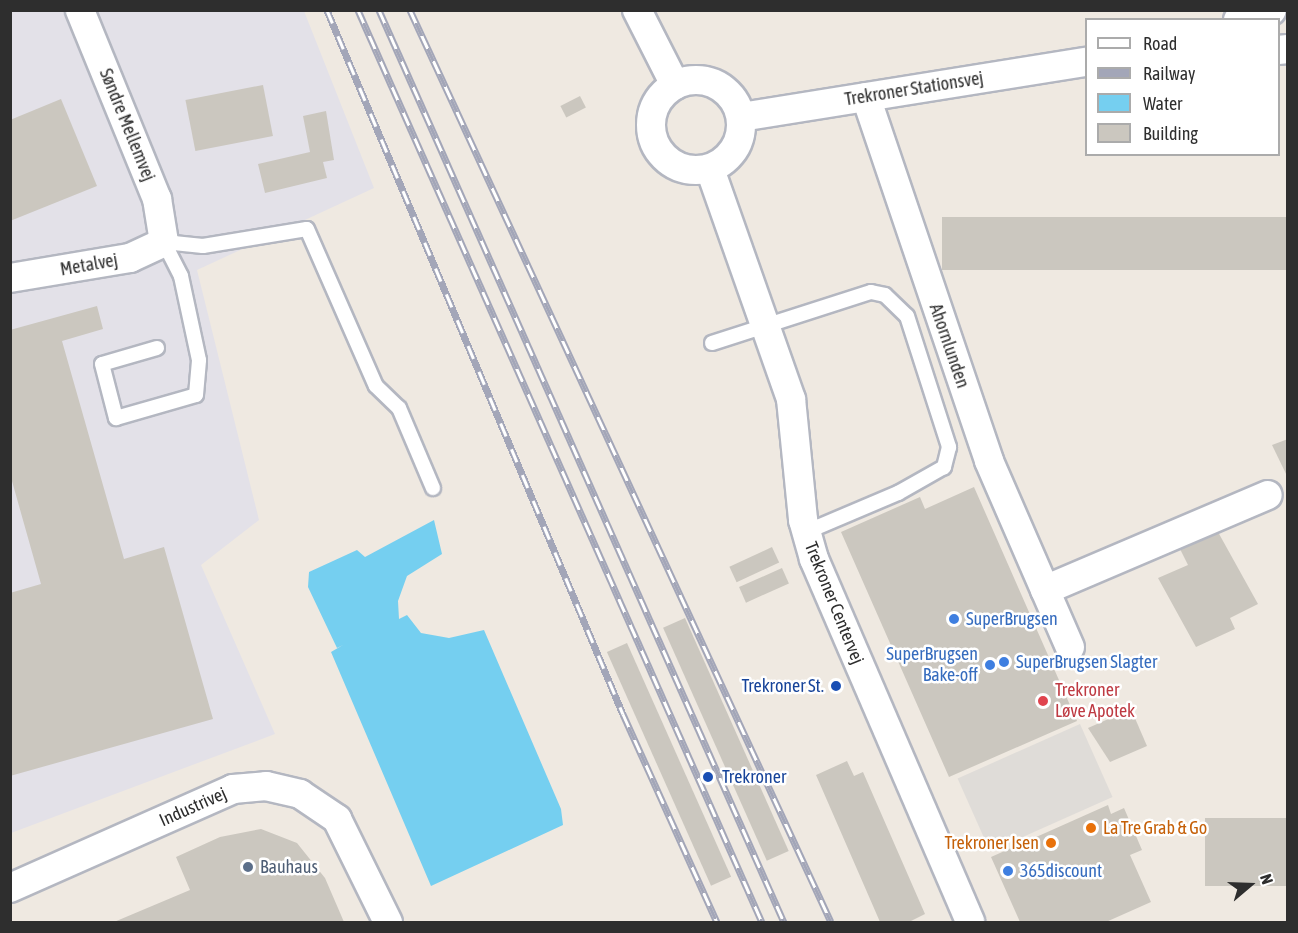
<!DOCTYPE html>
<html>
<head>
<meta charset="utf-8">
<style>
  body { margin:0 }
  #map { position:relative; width:1298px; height:933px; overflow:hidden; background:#efe9e1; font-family:"Asap Condensed",sans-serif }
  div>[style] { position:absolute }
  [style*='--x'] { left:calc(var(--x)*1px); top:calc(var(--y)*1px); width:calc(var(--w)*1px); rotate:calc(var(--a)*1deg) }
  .industrial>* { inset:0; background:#e3e1e8 }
  .plaza>* { inset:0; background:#dfdcd8; transform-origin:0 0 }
  .water>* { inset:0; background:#75cff0 }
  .building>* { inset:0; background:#cbc7bf; transform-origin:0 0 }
  .roads { filter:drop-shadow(2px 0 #b4b7c1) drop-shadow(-2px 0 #b4b7c1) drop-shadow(0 2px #b4b7c1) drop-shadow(0 -2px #b4b7c1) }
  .lane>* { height:14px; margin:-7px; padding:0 7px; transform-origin:7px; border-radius:7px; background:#fff }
  .street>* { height:28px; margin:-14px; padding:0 14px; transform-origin:14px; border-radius:14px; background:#fff }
  .street>.ring { margin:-14px; padding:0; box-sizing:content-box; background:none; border:28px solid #fff; border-radius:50% }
  .rail>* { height:7px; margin-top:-3.5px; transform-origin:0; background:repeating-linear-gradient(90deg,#fff 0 14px,#a3a6b8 0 28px); box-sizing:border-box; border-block:2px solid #a3a6b8 }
  .dots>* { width:16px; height:16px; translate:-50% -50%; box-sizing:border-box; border:3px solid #fff; border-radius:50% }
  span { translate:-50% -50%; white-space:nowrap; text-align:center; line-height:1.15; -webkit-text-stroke:5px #fff; paint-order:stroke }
  .street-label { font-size:18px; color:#2e2e2e }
  .shop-label { font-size:18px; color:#366cbe }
  .left { translate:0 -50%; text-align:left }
  .right { translate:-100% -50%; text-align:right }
  .transit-label { font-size:18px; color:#164399 }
  .health-label { font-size:18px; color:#be3a42 }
  .food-label { font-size:18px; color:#c56008 }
  .service-label { font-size:18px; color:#4e5e75 }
  .frame { position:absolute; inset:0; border:12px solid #2e2e2e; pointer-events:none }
  .legend { position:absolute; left:1085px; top:18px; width:195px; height:138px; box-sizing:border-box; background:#fff; border:2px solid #ababab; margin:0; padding:8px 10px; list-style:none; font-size:18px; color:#2e2e2e }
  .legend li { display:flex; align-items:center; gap:12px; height:30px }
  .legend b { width:30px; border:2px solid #ababab }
  .north { position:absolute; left:1220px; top:855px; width:60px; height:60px; -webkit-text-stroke:4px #fff; paint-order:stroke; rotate:71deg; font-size:16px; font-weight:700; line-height:24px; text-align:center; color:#2e2e2e }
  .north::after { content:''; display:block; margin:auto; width:21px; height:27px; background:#2e2e2e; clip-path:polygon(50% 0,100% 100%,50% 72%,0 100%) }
</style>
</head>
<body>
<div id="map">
  <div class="industrial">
    <div style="clip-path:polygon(11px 11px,304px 11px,374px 188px,197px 270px,259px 520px,201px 565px,275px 734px,11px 833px)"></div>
  </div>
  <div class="plaza">
    <div style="left:1080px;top:724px;width:80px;height:134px;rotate:66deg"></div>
  </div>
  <div class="water">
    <div style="clip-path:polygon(434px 520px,442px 554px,407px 576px,398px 601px,399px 619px,407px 615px,421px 633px,449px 638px,484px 630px,561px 809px,563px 825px,431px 886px,331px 652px,343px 645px,337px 648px,308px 587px,309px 572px,357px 550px,365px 557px)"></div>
  </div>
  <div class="building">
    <div style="left:263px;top:85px;width:52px;height:79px;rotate:79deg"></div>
    <div style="left:580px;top:96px;width:13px;height:22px;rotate:63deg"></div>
    <div style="clip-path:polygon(61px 99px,97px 186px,10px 221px,10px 120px)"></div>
    <div style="clip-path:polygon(326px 111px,334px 160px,323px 162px,327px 178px,265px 193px,258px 164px,310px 152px,303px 116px)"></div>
    <div style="left:1288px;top:217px;width:53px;height:346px;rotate:90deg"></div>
    <div style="clip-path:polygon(97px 306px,103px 329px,62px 341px,124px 559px,164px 547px,213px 719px,10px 776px,10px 593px,41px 584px,10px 474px,10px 330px)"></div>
    <div style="clip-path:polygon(1288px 439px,1288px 478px,1272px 445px)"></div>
    <div style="clip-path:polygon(974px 487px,1077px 721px,949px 777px,841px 532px,920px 497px,925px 509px)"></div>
    <div style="clip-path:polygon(1218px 532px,1258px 604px,1230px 618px,1235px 629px,1196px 647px,1158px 578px,1188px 565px,1180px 549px)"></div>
    <div style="left:772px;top:547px;width:17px;height:47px;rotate:65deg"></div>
    <div style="left:782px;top:568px;width:17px;height:47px;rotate:66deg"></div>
    <div style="left:685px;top:618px;width:255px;height:24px;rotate:66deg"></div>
    <div style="left:627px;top:643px;width:256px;height:22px;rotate:66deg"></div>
    <div style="clip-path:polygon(1131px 709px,1147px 746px,1110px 762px,1088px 728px)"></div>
    <div style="clip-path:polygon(847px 761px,854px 776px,863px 772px,925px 914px,909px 922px,880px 922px,816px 775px)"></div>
    <div style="clip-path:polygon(1108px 805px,1111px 814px,1124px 808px,1142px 850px,1130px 855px,1151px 902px,1106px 922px,1020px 922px,991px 857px)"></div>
    <div style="left:1288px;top:818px;width:68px;height:83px;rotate:90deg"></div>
    <div style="clip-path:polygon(261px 829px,297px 843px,325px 878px,344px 922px,114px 922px,190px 890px,176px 857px,220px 837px)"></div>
  </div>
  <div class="roads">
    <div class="lane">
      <div style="--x:164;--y:242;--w:39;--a:6"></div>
      <div style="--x:203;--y:246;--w:105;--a:-9.3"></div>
      <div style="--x:307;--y:229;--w:171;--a:66.3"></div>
      <div style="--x:376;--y:386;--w:32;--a:44"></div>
      <div style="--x:399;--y:408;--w:87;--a:67"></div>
      <div style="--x:712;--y:343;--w:167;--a:-17.8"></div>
      <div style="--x:871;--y:292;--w:14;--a:12"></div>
      <div style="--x:885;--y:295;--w:30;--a:44"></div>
      <div style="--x:907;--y:316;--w:138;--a:72.2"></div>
      <div style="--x:949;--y:447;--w:21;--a:104"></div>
      <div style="--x:944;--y:467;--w:53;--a:150.5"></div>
      <div style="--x:898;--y:493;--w:100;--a:157"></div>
      <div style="--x:157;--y:348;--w:57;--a:163.8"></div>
      <div style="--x:102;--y:364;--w:56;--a:75.5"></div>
      <div style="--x:116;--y:418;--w:83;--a:-16"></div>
      <div style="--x:196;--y:395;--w:35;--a:-85"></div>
      <div style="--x:199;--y:360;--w:86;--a:-102.1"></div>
      <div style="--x:181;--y:276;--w:38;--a:-117"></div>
    </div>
    <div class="street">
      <div style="--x:637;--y:10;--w:84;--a:63.1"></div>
      <div style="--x:1238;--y:20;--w:35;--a:-16"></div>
      <div style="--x:1278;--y:50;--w:10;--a:-6"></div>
      <div class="ring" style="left:651px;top:80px;width:62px;height:62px"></div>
      <div style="--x:866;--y:97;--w:384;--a:71.3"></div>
      <div style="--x:989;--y:461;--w:203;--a:66.5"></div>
      <div style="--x:741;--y:117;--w:349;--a:-9.1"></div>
      <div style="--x:710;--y:169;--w:244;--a:70.6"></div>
      <div style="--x:791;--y:399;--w:122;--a:84.3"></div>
      <div style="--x:803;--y:520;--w:41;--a:74.2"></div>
      <div style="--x:814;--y:559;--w:395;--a:66.7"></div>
      <div style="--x:10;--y:278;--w:122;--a:-9.5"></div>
      <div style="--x:130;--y:258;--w:38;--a:-25"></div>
      <div style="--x:164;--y:242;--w:44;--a:-99.2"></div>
      <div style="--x:157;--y:199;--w:204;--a:-112.2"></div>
      <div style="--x:1045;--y:590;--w:242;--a:-23.1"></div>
      <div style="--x:10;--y:888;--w:244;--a:-23.9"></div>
      <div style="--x:233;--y:789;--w:33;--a:-5"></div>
      <div style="--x:266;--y:786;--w:35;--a:13"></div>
      <div style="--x:300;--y:794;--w:45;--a:34"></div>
      <div style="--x:337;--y:819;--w:115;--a:63.7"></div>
    </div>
  </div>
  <div class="rail">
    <div style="--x:327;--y:10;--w:764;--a:67.2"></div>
    <div style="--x:623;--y:714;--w:228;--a:65.7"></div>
    <div style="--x:358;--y:10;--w:997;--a:66.11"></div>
    <div style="--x:379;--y:10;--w:998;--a:66.06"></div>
    <div style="--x:410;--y:10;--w:1004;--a:65.22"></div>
  </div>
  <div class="dots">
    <div style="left:954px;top:619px;background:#3f7fe0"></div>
    <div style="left:1004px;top:662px;background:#3f7fe0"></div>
    <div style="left:990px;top:665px;background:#3f7fe0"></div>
    <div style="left:836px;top:686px;background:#1a4fb4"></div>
    <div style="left:1043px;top:701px;background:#e0444e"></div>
    <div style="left:708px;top:777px;background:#1a4fb4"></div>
    <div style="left:1091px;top:828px;background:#e8710a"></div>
    <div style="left:1051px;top:843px;background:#e8710a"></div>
    <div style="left:248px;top:867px;background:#5c6f8a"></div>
    <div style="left:1008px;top:871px;background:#3f7fe0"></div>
  </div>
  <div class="street-label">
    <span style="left:914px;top:89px;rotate:-9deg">Trekroner Stationsvej</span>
    <span style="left:127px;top:125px;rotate:68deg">Søndre Mellemvej</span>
    <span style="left:89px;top:265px;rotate:-10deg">Metalvej</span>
    <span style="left:949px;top:346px;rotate:71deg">Ahornlunden</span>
    <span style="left:834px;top:603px;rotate:68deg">Trekroner Centervej</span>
    <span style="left:193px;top:807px;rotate:-24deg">Industrivej</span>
  </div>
  <div class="shop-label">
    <span class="left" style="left:966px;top:619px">SuperBrugsen</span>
    <span class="right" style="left:978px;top:665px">SuperBrugsen<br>Bake-off</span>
    <span class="left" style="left:1016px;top:662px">SuperBrugsen Slagter</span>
    <span class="left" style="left:1020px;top:871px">365discount</span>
  </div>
  <div class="transit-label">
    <span class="right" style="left:824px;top:686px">Trekroner St.</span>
    <span class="left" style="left:722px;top:777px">Trekroner</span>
  </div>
  <div class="health-label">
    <span class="left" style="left:1055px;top:701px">Trekroner<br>Løve Apotek</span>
  </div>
  <div class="food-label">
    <span class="left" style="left:1103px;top:828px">La Tre Grab &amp; Go</span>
    <span class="right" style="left:1039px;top:843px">Trekroner Isen</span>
  </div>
  <div class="service-label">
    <span class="left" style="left:260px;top:867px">Bauhaus</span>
  </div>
  <div class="frame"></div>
  <ul class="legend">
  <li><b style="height:8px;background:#fff"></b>Road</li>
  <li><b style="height:8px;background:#a3a6b8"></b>Railway</li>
  <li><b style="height:16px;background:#75cff0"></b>Water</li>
  <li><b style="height:16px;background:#cbc7bf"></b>Building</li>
  </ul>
  <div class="north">N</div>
</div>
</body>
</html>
